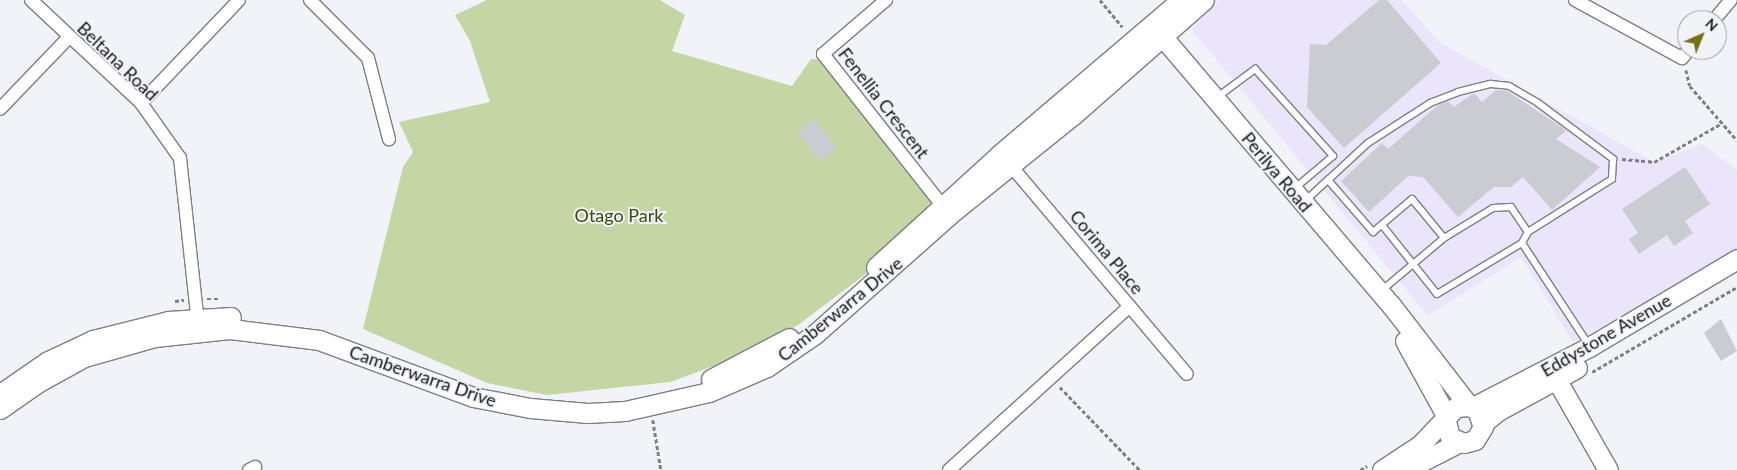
<!DOCTYPE html>
<html>
<head>
<meta charset="utf-8">
<style>
  body { margin:0 }
  #map { position:relative; width:1737px; height:470px; overflow:hidden; background:#f1f3f9; font-family:Lato,sans-serif }
  div>[style] { position:absolute }
  [style*='--x'] { left:calc(var(--x)*1px); top:calc(var(--y)*1px); width:calc(var(--w)*1px); rotate:calc(var(--a)*1deg) }
  .commercial>* { inset:0; background:#ebe5fb }
  .green>* { inset:0; background:#c4d6a3 }
  .building>* { inset:0; background:#cbcbd2; transform-origin:0 0 }
  .path>* { height:2.5px; margin-top:-1.25px; transform-origin:0; background:repeating-linear-gradient(90deg,#7e7f83 0 4px,transparent 0 6.5px) }
  .roads { filter:drop-shadow(1px 0 #7e7f85) drop-shadow(-1px 0 #7e7f85) drop-shadow(0 1px #7e7f85) drop-shadow(0 -1px #7e7f85) }
  .lane>* { height:6px; margin:-3px; padding:0 3px; transform-origin:3px; border-radius:3px; background:#fff }
  .street>* { height:12px; margin:-6px; padding:0 6px; transform-origin:6px; border-radius:6px; background:#fff }
  .secondary>* { height:19px; margin:-9.5px; padding:0 9.5px; transform-origin:9.5px; border-radius:9.5px; background:#fff }
  span { translate:-50% -50%; white-space:nowrap; text-align:center; line-height:1.15; -webkit-text-stroke:4px #f1f3f9; paint-order:stroke }
  .street-label { font-size:18px; color:#18181b }
  .park-label { font-size:18px; color:#394a0e }
  .north { position:absolute; left:1677px; top:10px; width:50px; height:50px; box-sizing:border-box; background:#f1f3f9; border:1px solid #9a9ba0; border-radius:50%; rotate:44deg; font-size:14px; font-weight:700; line-height:20px; text-align:center; color:#18181b }
  .north::after { content:''; display:block; margin:auto; width:18px; height:22px; background:#787214; clip-path:polygon(50% 0,100% 100%,50% 72%,0 100%) }
</style>
</head>
<body>
<div id="map">
  <div class="commercial">
    <div style="clip-path:polygon(1220px 0,1402px 0,1439px 42px,1654px 162px,1702px 144px,1737px 170px,1737px 254px,1573px 342px,1521px 257px,1428px 316px,1191px 29px)"></div>
  </div>
  <div class="green">
    <div style="clip-path:polygon(487px 0,660px 0,685px 15px,672px 51px,792px 86px,811px 59px,821px 60px,937px 208px,883px 261px,798px 325px,741px 356px,670px 382px,547px 395px,487px 383px,363px 329px,403px 167px,413px 152px,399px 122px,490px 102px,470px 41px,455px 15px)"></div>
  </div>
  <div class="building">
    <div style="clip-path:polygon(1379px 0,1387px 0,1441px 63px,1344px 148px,1307px 107px,1310px 44px,1326px 45px)"></div>
    <div style="clip-path:polygon(1496px 90px,1507px 91px,1563px 128px,1566px 131px,1556px 139px,1600px 167px,1552px 210px,1523px 177px,1511px 187px,1494px 187px,1458px 217px,1423px 177px,1408px 176px,1369px 212px,1341px 181px,1382px 143px,1388px 149px,1438px 105px,1448px 101px,1454px 107px,1474px 93px,1482px 102px)"></div>
    <div style="left:813px;top:119px;width:38px;height:21px;rotate:50deg"></div>
    <div style="clip-path:polygon(1685px 167px,1710px 204px,1685px 221px,1693px 233px,1674px 246px,1667px 235px,1639px 254px,1629px 239px,1638px 233px,1622px 209px)"></div>
    <div style="clip-path:polygon(1721px 319px,1737px 351px,1721px 361px,1704px 333px)"></div>
  </div>
  <div class="path">
    <div style="--x:1100;--y:0;--w:35;--a:50"></div>
    <div style="--x:1686;--y:70;--w:16;--a:76"></div>
    <div style="--x:1690;--y:86;--w:72;--a:49"></div>
    <div style="--x:1622;--y:159;--w:32;--a:5"></div>
    <div style="--x:1654;--y:162;--w:78;--a:-29.8"></div>
    <div style="--x:207;--y:299;--w:12;--a:0"></div>
    <div style="--x:175;--y:301;--w:9;--a:-6"></div>
    <div style="--x:1592;--y:372;--w:168;--a:-30.4"></div>
    <div style="--x:1060;--y:387;--w:115;--a:46.1"></div>
    <div style="--x:653;--y:420;--w:51;--a:80.9"></div>
    <div style="--x:1360;--y:470;--w:8;--a:-30"></div>
  </div>
  <div class="roads">
    <div class="lane">
      <div style="--x:1216;--y:98;--w:49;--a:-36.6"></div>
      <div style="--x:1255;--y:69;--w:117;--a:48.1"></div>
      <div style="--x:1333;--y:156;--w:50;--a:139.9"></div>
      <div style="--x:1328;--y:180;--w:54;--a:-42.8"></div>
      <div style="--x:1368;--y:143;--w:74;--a:-32.8"></div>
      <div style="--x:1430;--y:103;--w:30;--a:-21"></div>
      <div style="--x:1458;--y:92;--w:34;--a:-14"></div>
      <div style="--x:1491;--y:84;--w:18;--a:6"></div>
      <div style="--x:1509;--y:86;--w:34;--a:30"></div>
      <div style="--x:1538;--y:103;--w:94;--a:36.7"></div>
      <div style="--x:1613;--y:159;--w:20;--a:93"></div>
      <div style="--x:1612;--y:179;--w:99;--a:147.8"></div>
      <div style="--x:1528;--y:232;--w:13;--a:119"></div>
      <div style="--x:1522;--y:243;--w:121;--a:56.8"></div>
      <div style="--x:1304;--y:202;--w:33;--a:-43"></div>
      <div style="--x:1328;--y:180;--w:69;--a:49.1"></div>
      <div style="--x:1373;--y:232;--w:51;--a:-40.2"></div>
      <div style="--x:1412;--y:199;--w:50;--a:50.6"></div>
      <div style="--x:1382;--y:225;--w:88;--a:51.4"></div>
      <div style="--x:1437;--y:294;--w:99;--a:-31"></div>
      <div style="--x:1381;--y:291;--w:82;--a:-40.1"></div>
      <div style="--x:1444;--y:238;--w:57;--a:-31.5"></div>
      <div style="--x:1493;--y:208;--w:18;--a:-3"></div>
      <div style="--x:1511;--y:207;--w:30;--a:56"></div>
    </div>
    <div class="street">
      <div style="--x:31;--y:0;--w:151;--a:43.1"></div>
      <div style="--x:141;--y:103;--w:67;--a:54.7"></div>
      <div style="--x:180;--y:158;--w:168;--a:83.8"></div>
      <div style="--x:310;--y:0;--w:82;--a:45"></div>
      <div style="--x:368;--y:58;--w:84;--a:75.5"></div>
      <div style="--x:886;--y:0;--w:83;--a:139.4"></div>
      <div style="--x:823;--y:54;--w:202;--a:51.8"></div>
      <div style="--x:1575;--y:0;--w:122;--a:28.5"></div>
      <div style="--x:1682;--y:58;--w:11;--a:-49"></div>
      <div style="--x:1714;--y:20;--w:26;--a:-50"></div>
      <div style="--x:141;--y:103;--w:142;--a:-46.4"></div>
      <div style="--x:0;--y:109;--w:98;--a:-46.2"></div>
      <div style="--x:1006;--y:160;--w:280;--a:49.8"></div>
      <div style="--x:249;--y:470;--w:7;--a:-27"></div>
      <div style="--x:949;--y:470;--w:244;--a:-42.2"></div>
    </div>
    <div class="secondary">
      <div style="--x:1155;--y:28;--w:364;--a:49.6"></div>
      <div style="--x:1391;--y:305;--w:128;--a:52.3"></div>
      <div style="--x:876;--y:267;--w:168;--a:-42.3"></div>
      <div style="--x:1000;--y:154;--w:238;--a:-40.4"></div>
      <div style="--x:1405;--y:341;--w:87;--a:61.1"></div>
      <div style="--x:1551;--y:370;--w:115;--a:60.3"></div>
      <div style="--x:711;--y:379;--w:88;--a:-27.7"></div>
      <div style="--x:0;--y:394;--w:58;--a:-34.5"></div>
      <div style="--x:48;--y:361;--w:50;--a:-25"></div>
      <div style="--x:93;--y:340;--w:77;--a:-14.2"></div>
      <div style="--x:168;--y:321;--w:63;--a:-3.6"></div>
      <div style="--x:1473;--y:407;--w:131;--a:-27.3"></div>
      <div style="--x:1589;--y:347;--w:172;--a:-30.7"></div>
      <div style="--x:0;--y:409;--w:45;--a:-35.1"></div>
      <div style="--x:37;--y:383;--w:54;--a:-29"></div>
      <div style="--x:84;--y:357;--w:74;--a:-15.7"></div>
      <div style="--x:155;--y:337;--w:75;--a:-6.1"></div>
      <div style="--x:230;--y:329;--w:90;--a:7"></div>
      <div style="--x:319;--y:340;--w:164;--a:20.3"></div>
      <div style="--x:473;--y:397;--w:58;--a:10.9"></div>
      <div style="--x:530;--y:408;--w:58;--a:4.9"></div>
      <div style="--x:588;--y:413;--w:37;--a:-3"></div>
      <div style="--x:625;--y:411;--w:86;--a:-12.7"></div>
      <div style="--x:709;--y:392;--w:63;--a:-23.3"></div>
      <div style="--x:767;--y:367;--w:58;--a:-34.5"></div>
      <div style="--x:815;--y:334;--w:179;--a:-41.6"></div>
      <div style="--x:949;--y:215;--w:159;--a:-38.9"></div>
      <div style="--x:1073;--y:115;--w:174;--a:-41.3"></div>
      <div style="--x:1483;--y:423;--w:19;--a:-39"></div>
      <div style="--x:1498;--y:411;--w:90;--a:-28.6"></div>
      <div style="--x:1382;--y:470;--w:45;--a:-33.3"></div>
      <div style="--x:1420;--y:445;--w:52;--a:-46.5"></div>
      <div style="--x:1456;--y:407;--w:13;--a:-4"></div>
      <div style="--x:1469;--y:406;--w:9;--a:27"></div>
      <div style="--x:1477;--y:410;--w:18;--a:71"></div>
      <div style="--x:1483;--y:427;--w:15;--a:122"></div>
      <div style="--x:1475;--y:440;--w:11;--a:165"></div>
      <div style="--x:1464;--y:443;--w:15;--a:-157"></div>
      <div style="--x:1450;--y:437;--w:16;--a:-104"></div>
      <div style="--x:1405;--y:470;--w:62;--a:-27"></div>
    </div>
  </div>
  <div class="street-label">
    <span style="left:118px;top:61px;rotate:44deg">Beltana Road</span>
    <span style="left:884px;top:103px;rotate:52deg">Fenellia Crescent</span>
    <span style="left:1277px;top:172px;rotate:50deg">Perilya Road</span>
    <span style="left:1107px;top:252px;rotate:50deg">Corima Place</span>
    <span style="left:840px;top:309px;rotate:-39deg">Camberwarra Drive</span>
    <span style="left:1606px;top:335px;rotate:-30deg">Eddystone Avenue</span>
    <span style="left:423px;top:376px;rotate:19deg">Camberwarra Drive</span>
  </div>
  <div class="park-label">
    <span style="left:619px;top:215px">Otago Park</span>
  </div>
  <div class="north">N</div>
</div>
</body>
</html>
